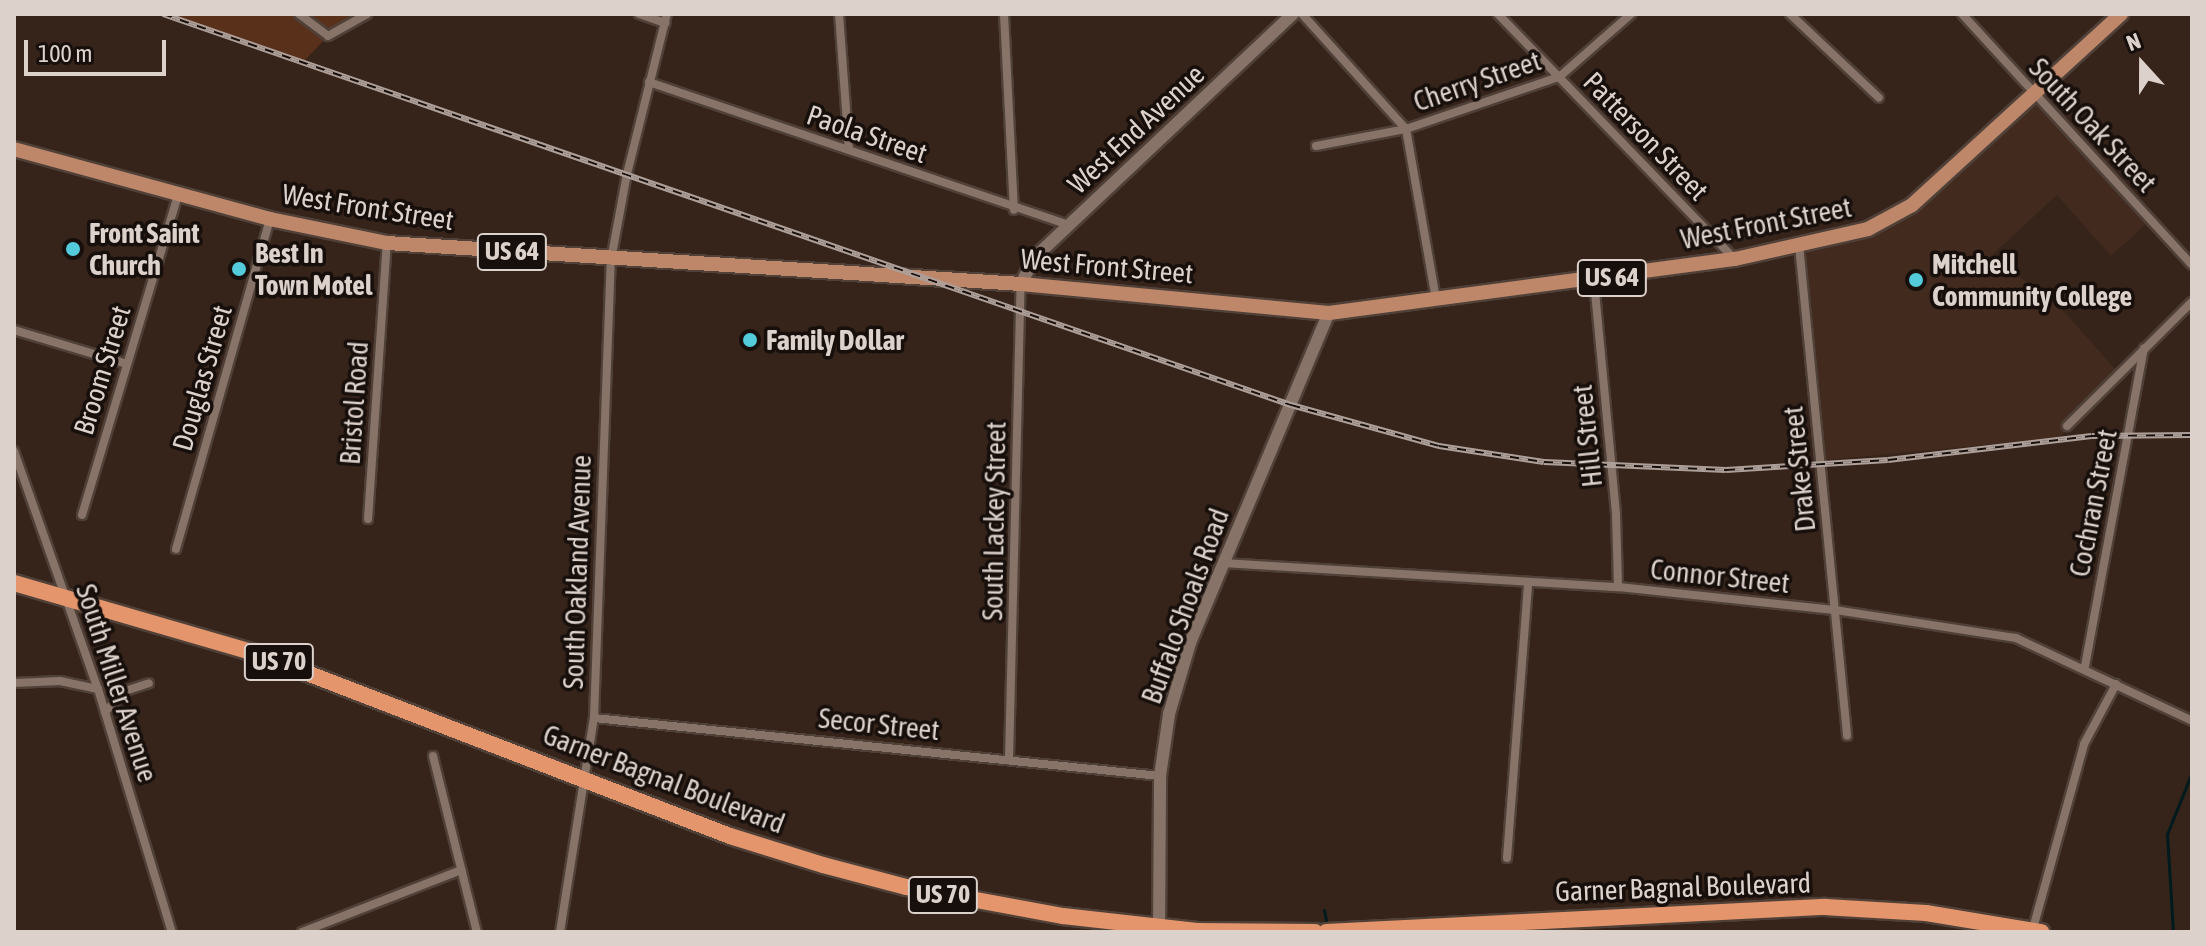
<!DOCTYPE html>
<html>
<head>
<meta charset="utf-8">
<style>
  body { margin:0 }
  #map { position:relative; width:2206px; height:946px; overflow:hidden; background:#36241b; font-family:"Asap Condensed",sans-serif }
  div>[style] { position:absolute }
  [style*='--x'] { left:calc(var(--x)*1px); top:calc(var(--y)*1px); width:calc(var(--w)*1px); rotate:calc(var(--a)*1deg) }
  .built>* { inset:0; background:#422a1e }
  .green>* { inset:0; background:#59311b }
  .stream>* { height:3px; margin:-1.5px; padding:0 1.5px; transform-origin:1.5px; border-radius:1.5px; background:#001a1d }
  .roads { filter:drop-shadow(2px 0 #4f4038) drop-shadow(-2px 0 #4f4038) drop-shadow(0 2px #4f4038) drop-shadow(0 -2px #4f4038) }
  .street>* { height:8px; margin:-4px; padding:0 4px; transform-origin:4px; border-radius:4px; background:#887368 }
  .secondary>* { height:12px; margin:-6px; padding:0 6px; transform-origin:6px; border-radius:6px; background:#887368 }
  .primary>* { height:14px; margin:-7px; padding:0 7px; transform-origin:7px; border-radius:7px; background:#bf876a }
  .highway>* { height:16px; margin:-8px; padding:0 8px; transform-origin:8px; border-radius:8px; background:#e4956b }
  .rail>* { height:6px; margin-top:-3px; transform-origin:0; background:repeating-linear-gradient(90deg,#170f0b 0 9px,#ad9f99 0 18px); box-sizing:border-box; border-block:2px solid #ad9f99 }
  .dots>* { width:22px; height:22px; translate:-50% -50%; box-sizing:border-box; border:4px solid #170f0b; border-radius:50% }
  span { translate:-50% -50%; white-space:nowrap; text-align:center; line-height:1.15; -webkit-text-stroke:7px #170f0b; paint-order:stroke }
  .shield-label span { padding:2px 6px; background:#170f0b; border:2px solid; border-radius:6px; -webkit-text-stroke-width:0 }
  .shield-label { font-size:26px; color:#ddd1cb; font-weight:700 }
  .street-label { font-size:28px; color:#ddd1cb }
  .poi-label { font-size:28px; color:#ddd1cb; font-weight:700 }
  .left { translate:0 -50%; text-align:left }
  .frame { position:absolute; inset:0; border:16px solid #ddd1cb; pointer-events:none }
  .north { position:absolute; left:2102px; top:24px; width:80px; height:80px; -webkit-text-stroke:6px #170f0b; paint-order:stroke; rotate:339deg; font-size:22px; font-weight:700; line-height:32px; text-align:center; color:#ddd1cb }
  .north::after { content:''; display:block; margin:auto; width:28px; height:36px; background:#ddd1cb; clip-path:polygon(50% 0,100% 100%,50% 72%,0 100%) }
  .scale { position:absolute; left:24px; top:40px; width:142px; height:36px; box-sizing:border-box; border:4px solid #ddd1cb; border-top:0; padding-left:10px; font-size:24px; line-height:28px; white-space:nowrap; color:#ddd1cb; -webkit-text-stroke:6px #170f0b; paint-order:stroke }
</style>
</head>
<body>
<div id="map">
  <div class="built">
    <div style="clip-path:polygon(2035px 101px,2146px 224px,2111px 256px,2057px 195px,1991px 256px,2058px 305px,2124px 379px,2058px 438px,1826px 460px,1806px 253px,1903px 217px)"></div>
  </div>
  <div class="green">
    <div style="clip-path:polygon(163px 14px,367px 14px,328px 36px,302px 63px)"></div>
  </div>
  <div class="stream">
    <div style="--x:1324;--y:910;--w:16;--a:79"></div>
    <div style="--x:2173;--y:932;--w:98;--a:-93.5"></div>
    <div style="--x:2167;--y:834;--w:67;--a:-68"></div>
  </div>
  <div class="roads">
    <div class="street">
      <div style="--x:299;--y:14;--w:36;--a:37"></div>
      <div style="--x:328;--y:36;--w:45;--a:-29.4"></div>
      <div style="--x:639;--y:14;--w:28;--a:19"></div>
      <div style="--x:839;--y:14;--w:136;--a:85.8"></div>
      <div style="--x:1004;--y:14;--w:196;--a:87.1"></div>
      <div style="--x:1302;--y:14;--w:155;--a:47.9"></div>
      <div style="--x:1406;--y:129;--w:173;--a:80"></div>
      <div style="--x:1498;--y:14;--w:341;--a:46"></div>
      <div style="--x:1790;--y:14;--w:122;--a:43.3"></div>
      <div style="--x:1962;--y:14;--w:340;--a:47.5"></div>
      <div style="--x:649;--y:82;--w:445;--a:18.8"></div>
      <div style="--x:1316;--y:146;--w:92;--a:-10.7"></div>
      <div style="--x:1406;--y:129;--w:162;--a:-18.8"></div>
      <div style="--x:1559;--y:77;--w:96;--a:-41.2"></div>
      <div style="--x:1799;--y:245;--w:493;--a:84.4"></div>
      <div style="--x:1594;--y:281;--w:234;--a:84.6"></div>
      <div style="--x:1616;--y:514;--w:73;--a:88.4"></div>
      <div style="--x:14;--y:330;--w:118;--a:16.7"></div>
      <div style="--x:2067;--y:426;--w:176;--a:-44.8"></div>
      <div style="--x:14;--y:451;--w:252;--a:70.6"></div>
      <div style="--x:98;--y:689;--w:254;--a:73.1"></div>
      <div style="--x:82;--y:515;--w:335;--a:-73.3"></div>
      <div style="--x:368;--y:519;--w:277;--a:-86.1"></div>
      <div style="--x:176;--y:549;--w:343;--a:-74.1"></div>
      <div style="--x:1223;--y:563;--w:396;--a:3.5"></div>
      <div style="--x:1618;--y:587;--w:218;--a:6.1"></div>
      <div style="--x:1835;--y:610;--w:183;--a:8.8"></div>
      <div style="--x:2016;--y:638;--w:195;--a:25.2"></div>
      <div style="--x:2085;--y:666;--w:323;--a:-79.5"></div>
      <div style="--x:14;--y:683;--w:46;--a:-2.5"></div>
      <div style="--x:60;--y:681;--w:39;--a:12"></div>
      <div style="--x:105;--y:712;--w:29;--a:-46"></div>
      <div style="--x:125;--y:691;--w:25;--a:-18"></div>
      <div style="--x:594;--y:718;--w:569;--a:5.85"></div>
      <div style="--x:433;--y:756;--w:181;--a:76"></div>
      <div style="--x:1009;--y:759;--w:475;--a:-88.6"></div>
      <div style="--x:1507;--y:858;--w:276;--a:-85.6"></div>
      <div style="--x:302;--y:932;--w:171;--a:-21.3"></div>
      <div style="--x:560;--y:932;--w:217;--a:-81"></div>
      <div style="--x:594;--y:718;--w:458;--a:-87.9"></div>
      <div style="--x:611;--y:260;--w:87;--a:-79.5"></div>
      <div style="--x:627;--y:174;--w:165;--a:-76"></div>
      <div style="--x:2032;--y:932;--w:195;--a:-74.5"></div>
      <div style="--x:2084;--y:744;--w:68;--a:-61.9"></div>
    </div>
    <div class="secondary">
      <div style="--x:1021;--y:284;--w:29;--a:-63"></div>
      <div style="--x:1034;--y:258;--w:356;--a:-43.3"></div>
      <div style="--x:1159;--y:932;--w:156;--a:-89.6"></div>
      <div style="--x:1160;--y:776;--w:63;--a:-81.7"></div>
      <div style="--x:1169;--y:714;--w:74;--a:-73.5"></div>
      <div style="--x:1190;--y:643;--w:358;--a:-67.2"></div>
    </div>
    <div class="primary">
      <div style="--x:14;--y:149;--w:265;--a:15.3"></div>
      <div style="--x:270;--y:219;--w:119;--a:11.6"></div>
      <div style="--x:387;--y:243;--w:635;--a:3.7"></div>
      <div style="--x:1021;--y:284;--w:309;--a:5.4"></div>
      <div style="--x:1329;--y:313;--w:410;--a:-7.6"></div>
      <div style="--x:1735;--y:259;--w:136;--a:-12.7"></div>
      <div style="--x:1868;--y:229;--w:50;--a:-28.6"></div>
      <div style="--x:1912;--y:205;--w:283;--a:-42.4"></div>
    </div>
    <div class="highway">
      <div style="--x:14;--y:583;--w:251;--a:16.2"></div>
      <div style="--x:255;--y:653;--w:509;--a:21.07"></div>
      <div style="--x:730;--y:836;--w:97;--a:17.3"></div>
      <div style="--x:823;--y:865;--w:86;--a:14.8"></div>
      <div style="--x:906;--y:887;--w:160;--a:10.5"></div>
      <div style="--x:1063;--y:916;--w:135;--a:6.4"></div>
      <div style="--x:1197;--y:931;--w:118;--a:0.5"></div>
      <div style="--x:1326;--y:932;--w:500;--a:-2.9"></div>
      <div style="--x:1825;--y:907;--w:101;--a:3.4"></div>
      <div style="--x:1926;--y:913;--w:117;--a:9.4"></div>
    </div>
  </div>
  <div class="rail">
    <div style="--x:163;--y:14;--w:1194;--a:19.12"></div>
    <div style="--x:1291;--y:405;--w:154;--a:15.5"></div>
    <div style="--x:1439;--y:446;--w:106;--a:8.7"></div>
    <div style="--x:1544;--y:462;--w:182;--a:2.5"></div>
    <div style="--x:1726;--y:470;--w:162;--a:-3.5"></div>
    <div style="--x:1888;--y:460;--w:205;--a:-6.7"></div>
    <div style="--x:2092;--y:436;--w:100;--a:-0.6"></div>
  </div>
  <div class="dots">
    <div style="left:73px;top:249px;background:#53cbda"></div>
    <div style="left:239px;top:269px;background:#53cbda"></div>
    <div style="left:1916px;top:280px;background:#53cbda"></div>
    <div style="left:750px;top:340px;background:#53cbda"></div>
  </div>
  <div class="shield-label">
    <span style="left:512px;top:252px">US 64</span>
    <span style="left:1612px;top:278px">US 64</span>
    <span style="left:279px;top:662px">US 70</span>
    <span style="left:943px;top:895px">US 70</span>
  </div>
  <div class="street-label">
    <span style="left:1477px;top:81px;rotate:-19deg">Cherry Street</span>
    <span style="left:2093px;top:125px;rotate:47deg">South Oak Street</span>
    <span style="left:1136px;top:129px;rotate:-43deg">West End Avenue</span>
    <span style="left:867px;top:134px;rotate:19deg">Paola Street</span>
    <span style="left:1646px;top:136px;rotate:46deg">Patterson Street</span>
    <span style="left:368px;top:207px;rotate:9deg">West Front Street</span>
    <span style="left:1766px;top:223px;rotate:-11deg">West Front Street</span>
    <span style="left:1107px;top:266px;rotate:5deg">West Front Street</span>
    <span style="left:102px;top:370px;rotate:-73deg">Broom Street</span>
    <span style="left:202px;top:378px;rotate:-74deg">Douglas Street</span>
    <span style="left:354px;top:403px;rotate:-86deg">Bristol Road</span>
    <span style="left:1587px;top:436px;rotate:-96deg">Hill Street</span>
    <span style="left:1799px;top:469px;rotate:-96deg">Drake Street</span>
    <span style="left:2093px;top:503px;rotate:-79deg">Cochran Street</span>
    <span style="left:994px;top:521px;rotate:-89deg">South Lackey Street</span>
    <span style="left:577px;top:572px;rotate:-88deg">South Oakland Avenue</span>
    <span style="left:1720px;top:576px;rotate:6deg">Connor Street</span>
    <span style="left:1185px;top:606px;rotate:-70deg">Buffalo Shoals Road</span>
    <span style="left:117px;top:683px;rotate:72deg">South Miller Avenue</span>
    <span style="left:879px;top:724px;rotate:6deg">Secor Street</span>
    <span style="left:664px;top:779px;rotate:21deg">Garner Bagnal Boulevard</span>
    <span style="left:1683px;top:887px;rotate:-2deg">Garner Bagnal Boulevard</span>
  </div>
  <div class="poi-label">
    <span class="left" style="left:89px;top:249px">Front Saint<br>Church</span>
    <span class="left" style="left:255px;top:269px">Best In<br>Town Motel</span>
    <span class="left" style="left:1932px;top:280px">Mitchell<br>Community College</span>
    <span class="left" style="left:766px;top:340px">Family Dollar</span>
  </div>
  <div class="frame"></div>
  <div class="north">N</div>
  <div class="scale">100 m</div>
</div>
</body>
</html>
